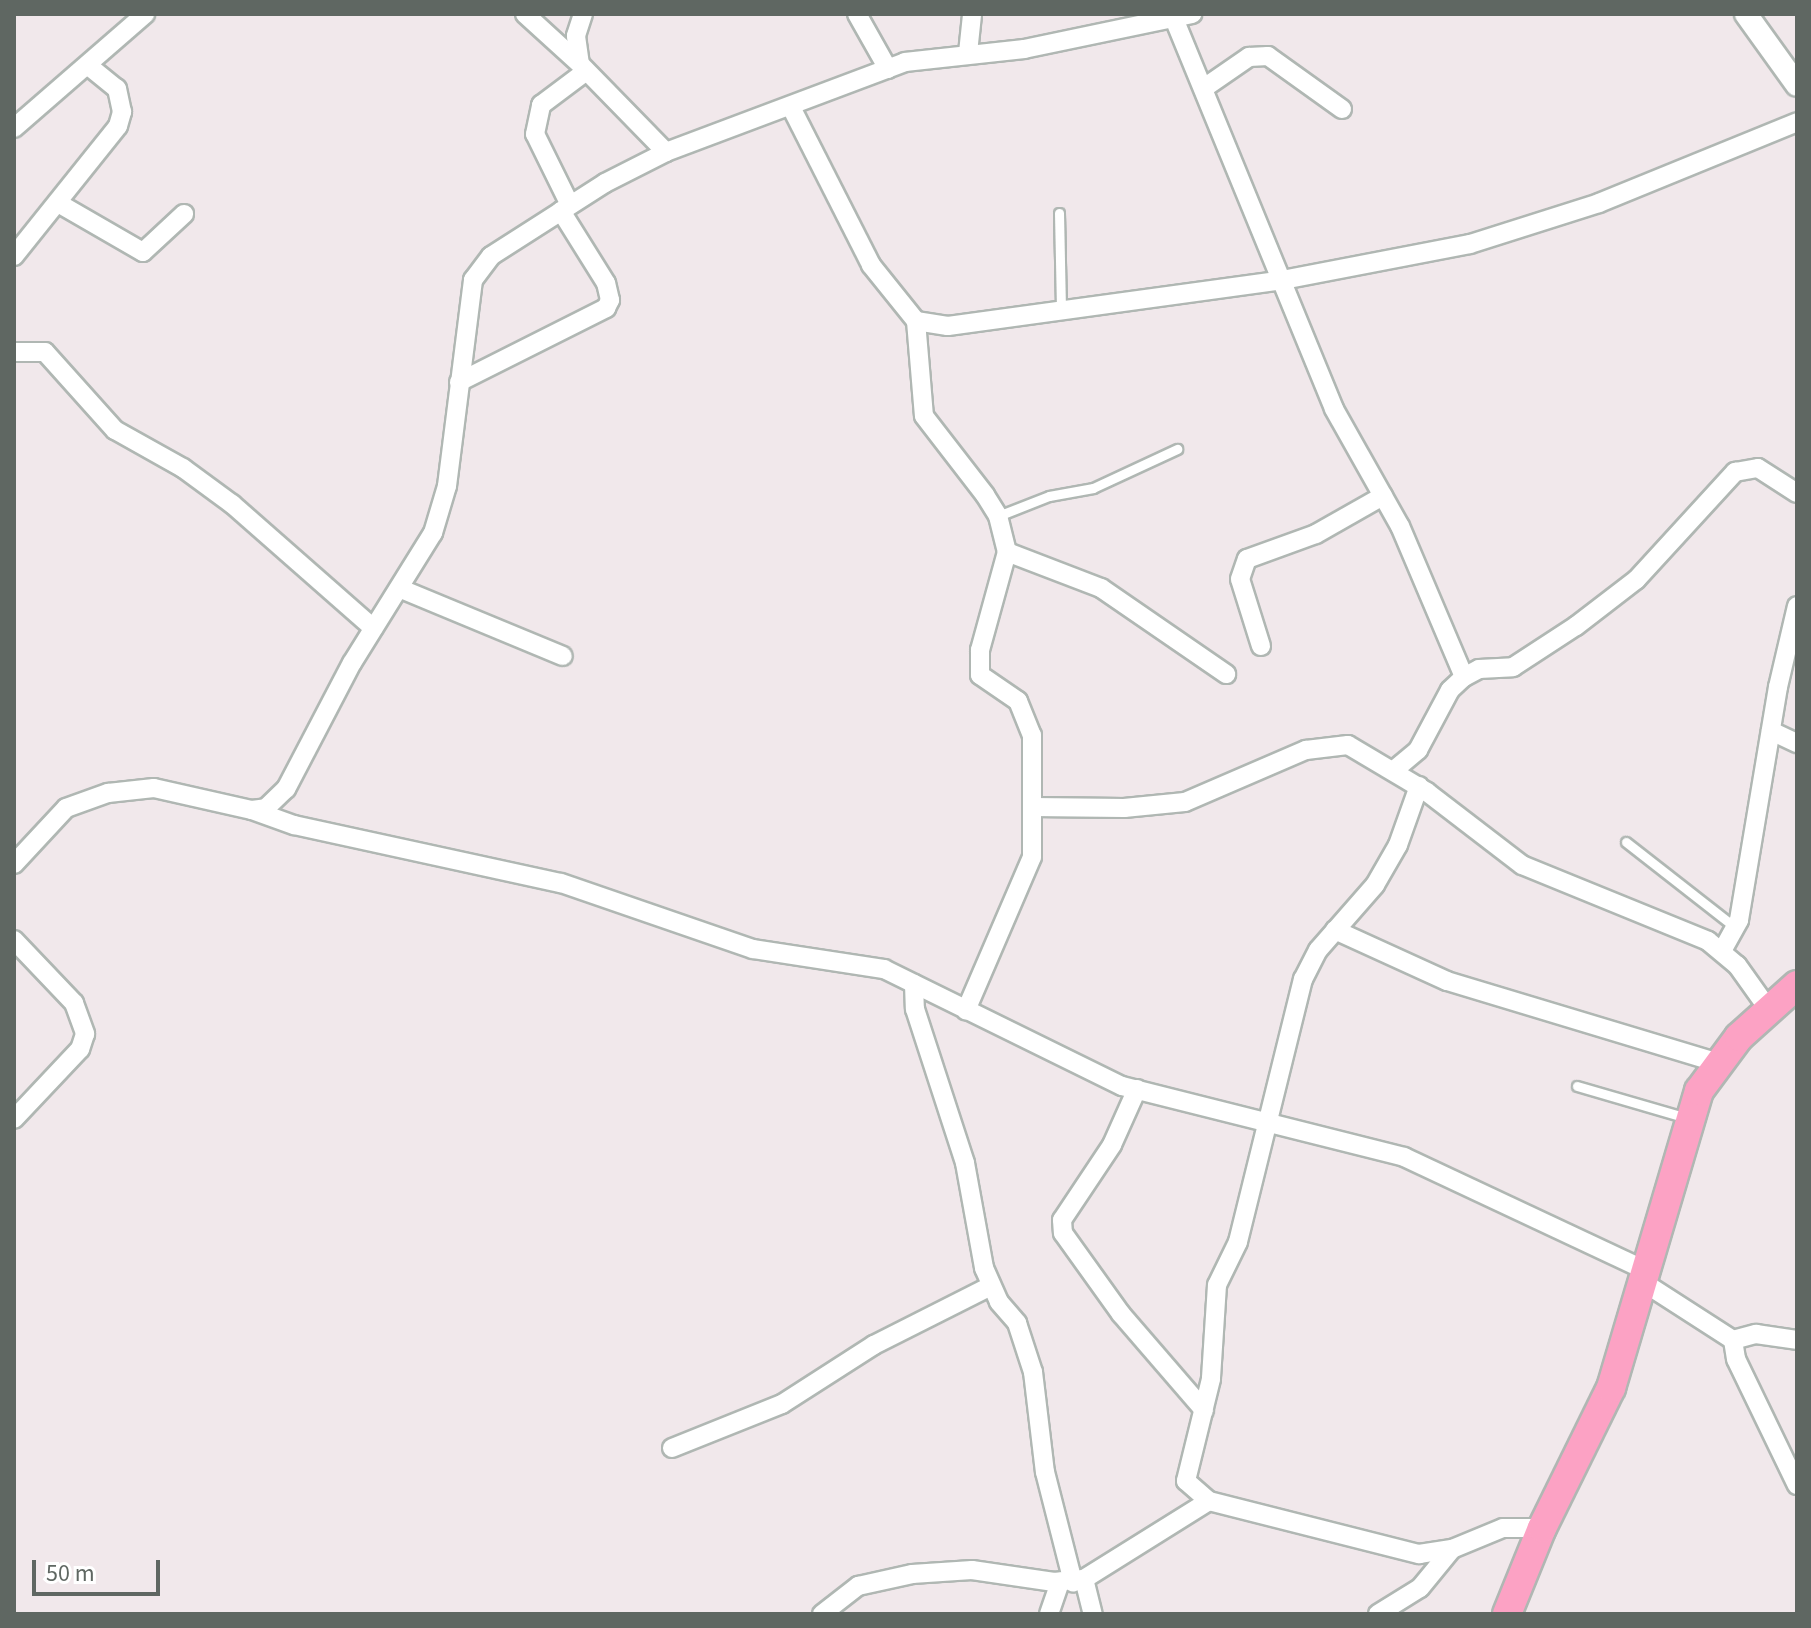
<!DOCTYPE html>
<html>
<head>
<meta charset="utf-8">
<style>
  body { margin:0 }
  #map { position:relative; width:1811px; height:1628px; overflow:hidden; background:#f1e8eb; font-family:"Source Sans 3",sans-serif }
  div>[style] { position:absolute }
  [style*='--x'] { left:calc(var(--x)*1px); top:calc(var(--y)*1px); width:calc(var(--w)*1px); rotate:calc(var(--a)*1deg) }
  .roads { filter:drop-shadow(2px 0 #b0b7b3) drop-shadow(-2px 0 #b0b7b3) drop-shadow(0 2px #b0b7b3) drop-shadow(0 -2px #b0b7b3) }
  .service>* { height:9px; margin:-4.5px; padding:0 4.5px; transform-origin:4.5px; border-radius:4.5px; background:#fff }
  .minor>* { height:18px; margin:-9px; padding:0 9px; transform-origin:9px; border-radius:9px; background:#fff }
  .tertiary>* { height:22px; margin:-11px; padding:0 11px; transform-origin:11px; border-radius:11px; background:#fff }
  .trunk>* { height:28px; margin:-14px; padding:0 14px; transform-origin:14px; border-radius:14px; background:#fca2c4 }
  span { translate:-50% -50%; white-space:nowrap; text-align:center; line-height:1.15; -webkit-text-stroke:7px #fff; paint-order:stroke }
  .frame { position:absolute; inset:0; border:16px solid #5f6762; pointer-events:none }
  .scale { position:absolute; left:32px; top:1560px; width:128px; height:36px; box-sizing:border-box; border:4px solid #5f6762; border-top:0; padding-left:10px; font-size:24px; line-height:28px; white-space:nowrap; color:#5f6762; -webkit-text-stroke:6px #fff; paint-order:stroke }
</style>
</head>
<body>
<div id="map">
  <div class="roads">
    <div class="service">
      <div style="--x:1059;--y:213;--w:95;--a:88.8"></div>
      <div style="--x:998;--y:516;--w:55;--a:-21.4"></div>
      <div style="--x:1049;--y:496;--w:45;--a:-10.3"></div>
      <div style="--x:1093;--y:488;--w:93;--a:-24.9"></div>
      <div style="--x:1626;--y:842;--w:140;--a:38"></div>
      <div style="--x:1577;--y:1086;--w:115;--a:16.2"></div>
    </div>
    <div class="minor">
      <div style="--x:525;--y:14;--w:74;--a:42.3"></div>
      <div style="--x:583;--y:14;--w:23;--a:108"></div>
      <div style="--x:576;--y:36;--w:28;--a:82"></div>
      <div style="--x:580;--y:64;--w:123;--a:45.7"></div>
      <div style="--x:857;--y:14;--w:63;--a:60.6"></div>
      <div style="--x:1175;--y:21;--w:419;--a:67.7"></div>
      <div style="--x:1334;--y:409;--w:134;--a:60.6"></div>
      <div style="--x:1400;--y:526;--w:164;--a:67"></div>
      <div style="--x:968;--y:53;--w:39;--a:-84"></div>
      <div style="--x:1204;--y:88;--w:55;--a:-34.6"></div>
      <div style="--x:1249;--y:57;--w:19;--a:-3"></div>
      <div style="--x:1268;--y:56;--w:91;--a:35.6"></div>
      <div style="--x:791;--y:107;--w:177;--a:63.1"></div>
      <div style="--x:871;--y:265;--w:72;--a:51.2"></div>
      <div style="--x:916;--y:321;--w:32;--a:9"></div>
      <div style="--x:948;--y:326;--w:338;--a:-7.8"></div>
      <div style="--x:1283;--y:280;--w:190;--a:-10.9"></div>
      <div style="--x:1470;--y:244;--w:135;--a:-17.6"></div>
      <div style="--x:1599;--y:203;--w:214;--a:-22.2"></div>
      <div style="--x:14;--y:128;--w:174;--a:-41"></div>
      <div style="--x:58;--y:203;--w:98;--a:30"></div>
      <div style="--x:143;--y:252;--w:56;--a:-42.8"></div>
      <div style="--x:570;--y:205;--w:79;--a:-116.2"></div>
      <div style="--x:535;--y:134;--w:30;--a:-78"></div>
      <div style="--x:541;--y:105;--w:55;--a:-36.9"></div>
      <div style="--x:14;--y:256;--w:166;--a:-51.3"></div>
      <div style="--x:118;--y:126;--w:15;--a:-74"></div>
      <div style="--x:122;--y:112;--w:24;--a:-102"></div>
      <div style="--x:117;--y:89;--w:38;--a:-141"></div>
      <div style="--x:916;--y:321;--w:95;--a:85.2"></div>
      <div style="--x:924;--y:416;--w:100;--a:52.3"></div>
      <div style="--x:985;--y:495;--w:25;--a:58"></div>
      <div style="--x:998;--y:516;--w:37;--a:76"></div>
      <div style="--x:1007;--y:552;--w:102;--a:105.4"></div>
      <div style="--x:980;--y:650;--w:25;--a:90"></div>
      <div style="--x:980;--y:675;--w:46;--a:34.4"></div>
      <div style="--x:1018;--y:701;--w:37;--a:68"></div>
      <div style="--x:1032;--y:735;--w:122;--a:90"></div>
      <div style="--x:1032;--y:857;--w:167;--a:113.3"></div>
      <div style="--x:14;--y:352;--w:31;--a:0"></div>
      <div style="--x:45;--y:352;--w:105;--a:48.1"></div>
      <div style="--x:115;--y:430;--w:78;--a:29.2"></div>
      <div style="--x:183;--y:468;--w:61;--a:36.3"></div>
      <div style="--x:232;--y:504;--w:188;--a:41.3"></div>
      <div style="--x:459;--y:382;--w:165;--a:-26.7"></div>
      <div style="--x:606;--y:308;--w:9;--a:-63"></div>
      <div style="--x:610;--y:300;--w:17;--a:-103"></div>
      <div style="--x:606;--y:283;--w:85;--a:-122"></div>
      <div style="--x:1007;--y:552;--w:101;--a:21"></div>
      <div style="--x:1101;--y:588;--w:152;--a:34.5"></div>
      <div style="--x:401;--y:589;--w:175;--a:22.5"></div>
      <div style="--x:1261;--y:646;--w:70;--a:-107.4"></div>
      <div style="--x:1240;--y:579;--w:21;--a:-71"></div>
      <div style="--x:1247;--y:559;--w:73;--a:-19.9"></div>
      <div style="--x:1316;--y:534;--w:77;--a:-29.6"></div>
      <div style="--x:1771;--y:731;--w:29;--a:25"></div>
      <div style="--x:1393;--y:771;--w:33;--a:-40"></div>
      <div style="--x:1418;--y:750;--w:68;--a:-61.9"></div>
      <div style="--x:1450;--y:690;--w:19;--a:-43"></div>
      <div style="--x:1464;--y:677;--w:17;--a:-28"></div>
      <div style="--x:1479;--y:669;--w:34;--a:-3"></div>
      <div style="--x:1513;--y:667;--w:75;--a:-33.1"></div>
      <div style="--x:1576;--y:626;--w:76;--a:-37.5"></div>
      <div style="--x:1636;--y:580;--w:147;--a:-47.5"></div>
      <div style="--x:1735;--y:472;--w:23;--a:-10"></div>
      <div style="--x:1758;--y:468;--w:46;--a:32.7"></div>
      <div style="--x:1419;--y:786;--w:63;--a:109.6"></div>
      <div style="--x:1398;--y:845;--w:46;--a:119.9"></div>
      <div style="--x:1375;--y:885;--w:86;--a:131.2"></div>
      <div style="--x:1318;--y:950;--w:33;--a:117"></div>
      <div style="--x:1303;--y:979;--w:271;--a:103.9"></div>
      <div style="--x:1238;--y:1242;--w:48;--a:116"></div>
      <div style="--x:1217;--y:1285;--w:94;--a:93.7"></div>
      <div style="--x:1211;--y:1379;--w:105;--a:103.8"></div>
      <div style="--x:1186;--y:1481;--w:30;--a:41"></div>
      <div style="--x:1209;--y:1501;--w:217;--a:14.2"></div>
      <div style="--x:1419;--y:1554;--w:33;--a:-9"></div>
      <div style="--x:1452;--y:1549;--w:55;--a:-22.4"></div>
      <div style="--x:1503;--y:1528;--w:39;--a:0"></div>
      <div style="--x:1033;--y:807;--w:91;--a:0.6"></div>
      <div style="--x:1124;--y:808;--w:61;--a:-5.6"></div>
      <div style="--x:1185;--y:802;--w:132;--a:-23.3"></div>
      <div style="--x:1306;--y:750;--w:42;--a:-6.8"></div>
      <div style="--x:1348;--y:745;--w:92;--a:30.7"></div>
      <div style="--x:1427;--y:792;--w:120;--a:37.5"></div>
      <div style="--x:1522;--y:865;--w:201;--a:22.2"></div>
      <div style="--x:1708;--y:941;--w:38;--a:40"></div>
      <div style="--x:1737;--y:965;--w:55;--a:54.6"></div>
      <div style="--x:252;--y:810;--w:45;--a:19.7"></div>
      <div style="--x:294;--y:825;--w:273;--a:12.3"></div>
      <div style="--x:561;--y:883;--w:203;--a:19"></div>
      <div style="--x:753;--y:949;--w:133;--a:8.7"></div>
      <div style="--x:884;--y:969;--w:265;--a:26.2"></div>
      <div style="--x:1122;--y:1086;--w:291;--a:14.1"></div>
      <div style="--x:1404;--y:1157;--w:271;--a:25.1"></div>
      <div style="--x:14;--y:864;--w:76;--a:-47.1"></div>
      <div style="--x:66;--y:808;--w:45;--a:-19.7"></div>
      <div style="--x:108;--y:793;--w:46;--a:-6.2"></div>
      <div style="--x:154;--y:788;--w:100;--a:12.7"></div>
      <div style="--x:252;--y:810;--w:14;--a:-8"></div>
      <div style="--x:266;--y:808;--w:28;--a:-44"></div>
      <div style="--x:286;--y:789;--w:142;--a:-62.4"></div>
      <div style="--x:352;--y:663;--w:153;--a:-58.1"></div>
      <div style="--x:433;--y:533;--w:49;--a:-73.4"></div>
      <div style="--x:447;--y:486;--w:208;--a:-82.8"></div>
      <div style="--x:473;--y:280;--w:30;--a:-53"></div>
      <div style="--x:491;--y:256;--w:135;--a:-32.6"></div>
      <div style="--x:605;--y:183;--w:68;--a:-26.9"></div>
      <div style="--x:666;--y:152;--w:255;--a:-20.6"></div>
      <div style="--x:905;--y:62;--w:120;--a:-6.2"></div>
      <div style="--x:1024;--y:49;--w:172;--a:-11.8"></div>
      <div style="--x:1335;--y:930;--w:123;--a:24.5"></div>
      <div style="--x:1447;--y:981;--w:281;--a:16.8"></div>
      <div style="--x:14;--y:940;--w:87;--a:46.4"></div>
      <div style="--x:74;--y:1003;--w:33;--a:70"></div>
      <div style="--x:85;--y:1034;--w:16;--a:108"></div>
      <div style="--x:80;--y:1049;--w:96;--a:133.3"></div>
      <div style="--x:1722;--y:951;--w:35;--a:-61"></div>
      <div style="--x:1739;--y:920;--w:236;--a:-80.5"></div>
      <div style="--x:1778;--y:687;--w:83;--a:-76.8"></div>
      <div style="--x:914;--y:984;--w:25;--a:88"></div>
      <div style="--x:915;--y:1009;--w:162;--a:72"></div>
      <div style="--x:965;--y:1163;--w:107;--a:79.7"></div>
      <div style="--x:984;--y:1268;--w:37;--a:66"></div>
      <div style="--x:999;--y:1302;--w:28;--a:49"></div>
      <div style="--x:1017;--y:1323;--w:52;--a:71.9"></div>
      <div style="--x:1033;--y:1372;--w:101;--a:83.2"></div>
      <div style="--x:1045;--y:1472;--w:114;--a:75.7"></div>
      <div style="--x:1137;--y:1089;--w:61;--a:114.1"></div>
      <div style="--x:1112;--y:1145;--w:90;--a:123.7"></div>
      <div style="--x:1062;--y:1220;--w:13;--a:86"></div>
      <div style="--x:1063;--y:1233;--w:100;--a:54.4"></div>
      <div style="--x:1121;--y:1314;--w:127;--a:49.2"></div>
      <div style="--x:1646;--y:1284;--w:103;--a:32.8"></div>
      <div style="--x:1733;--y:1340;--w:19;--a:81"></div>
      <div style="--x:1736;--y:1359;--w:140;--a:64.2"></div>
      <div style="--x:1733;--y:1340;--w:24;--a:-15"></div>
      <div style="--x:1756;--y:1334;--w:41;--a:8.3"></div>
      <div style="--x:672;--y:1448;--w:118;--a:-21.8"></div>
      <div style="--x:782;--y:1404;--w:109;--a:-32.7"></div>
      <div style="--x:874;--y:1345;--w:131;--a:-26.8"></div>
      <div style="--x:1084;--y:1579;--w:36;--a:76"></div>
      <div style="--x:822;--y:1614;--w:46;--a:-37.9"></div>
      <div style="--x:858;--y:1586;--w:55;--a:-12.5"></div>
      <div style="--x:912;--y:1574;--w:60;--a:-3.8"></div>
      <div style="--x:972;--y:1570;--w:83;--a:8.3"></div>
      <div style="--x:1054;--y:1582;--w:30;--a:-6"></div>
      <div style="--x:1084;--y:1579;--w:147;--a:-32"></div>
      <div style="--x:1049;--y:1614;--w:34;--a:-71"></div>
      <div style="--x:1378;--y:1614;--w:49;--a:-31.8"></div>
      <div style="--x:1420;--y:1588;--w:50;--a:-50.6"></div>
    </div>
    <div class="tertiary">
      <div style="--x:1746;--y:14;--w:87;--a:54.3"></div>
    </div>
    <div class="trunk">
      <div style="--x:1507;--y:1614;--w:93;--a:-67.9"></div>
      <div style="--x:1542;--y:1528;--w:156;--a:-63.8"></div>
      <div style="--x:1611;--y:1388;--w:310;--a:-73.5"></div>
      <div style="--x:1699;--y:1091;--w:67;--a:-53.5"></div>
      <div style="--x:1739;--y:1037;--w:78;--a:-41.9"></div>
    </div>
  </div>
  <div class="frame"></div>
  <div class="scale">50 m</div>
</div>
</body>
</html>
